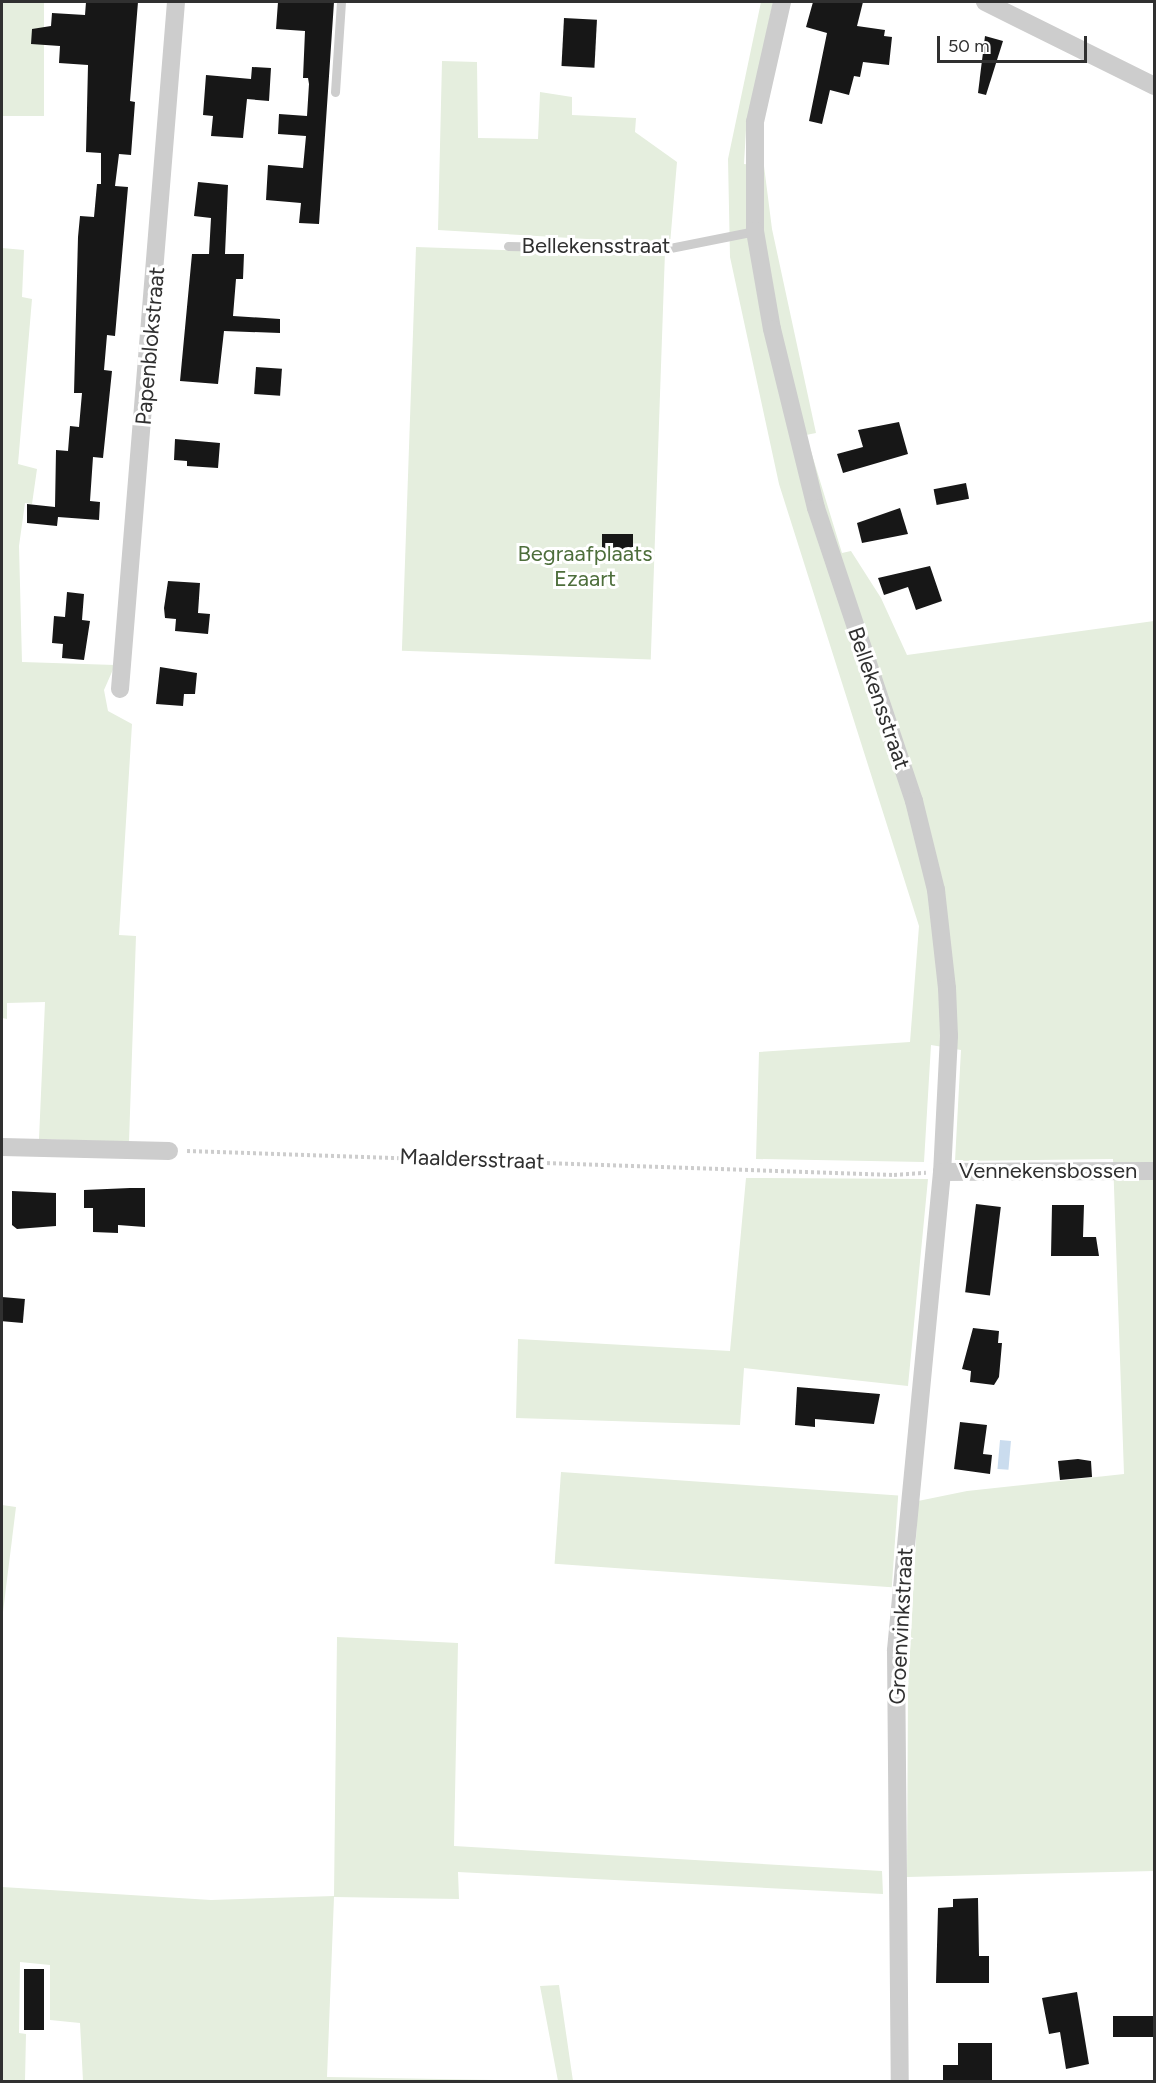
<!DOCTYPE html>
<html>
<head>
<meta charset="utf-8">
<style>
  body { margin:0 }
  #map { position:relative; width:1156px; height:2083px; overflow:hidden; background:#fff; font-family:Figtree,sans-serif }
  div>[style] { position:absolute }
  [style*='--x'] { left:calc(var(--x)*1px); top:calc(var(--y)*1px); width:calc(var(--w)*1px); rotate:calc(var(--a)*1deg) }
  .green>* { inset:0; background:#e5eede; transform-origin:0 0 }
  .water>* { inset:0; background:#cadcee; transform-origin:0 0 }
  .building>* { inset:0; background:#171717; transform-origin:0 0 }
  .path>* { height:4px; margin-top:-2px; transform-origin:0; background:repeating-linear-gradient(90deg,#cdcdcd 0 3px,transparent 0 6px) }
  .lane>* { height:9px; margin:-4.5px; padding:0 4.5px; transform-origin:4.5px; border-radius:4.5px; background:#cdcdcd }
  .street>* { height:18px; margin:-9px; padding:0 9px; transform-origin:9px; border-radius:9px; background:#cdcdcd }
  span { translate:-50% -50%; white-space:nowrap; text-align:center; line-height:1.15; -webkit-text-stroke:6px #fff; paint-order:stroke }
  .street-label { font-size:22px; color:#303030 }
  .park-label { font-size:22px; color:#4d6e3b }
  .frame { position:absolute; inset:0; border:3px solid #303030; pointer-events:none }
  .scale { position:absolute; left:937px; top:36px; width:150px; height:27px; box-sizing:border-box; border:3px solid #303030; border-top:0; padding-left:8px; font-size:18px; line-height:21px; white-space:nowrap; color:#303030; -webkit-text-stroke:4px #fff; paint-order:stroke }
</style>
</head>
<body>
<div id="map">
  <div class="green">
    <div style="left:2px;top:2px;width:42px;height:114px"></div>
    <div style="clip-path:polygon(761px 2px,773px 2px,746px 130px,744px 164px,764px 166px,772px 229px,816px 433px,806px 435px,842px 553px,851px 551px,881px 598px,907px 655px,1154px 621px,1154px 1871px,907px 1877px,908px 1689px,918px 1501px,967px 1491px,1124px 1474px,1113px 1159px,955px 1161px,961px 1050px,931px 1045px,924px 1162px,756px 1159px,759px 1052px,910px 1042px,919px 926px,779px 484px,730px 257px,728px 159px)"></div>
    <div style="clip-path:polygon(442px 61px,477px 62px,478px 138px,538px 139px,540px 92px,572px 97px,572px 115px,636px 118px,635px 132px,677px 162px,670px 244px,438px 230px)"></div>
    <div style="left:416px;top:247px;width:249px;height:404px;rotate:2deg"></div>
    <div style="clip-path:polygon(2px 248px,24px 250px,22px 297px,32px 299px,18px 464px,37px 469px,32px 504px,25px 503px,19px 546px,22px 662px,115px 665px,104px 690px,108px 711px,132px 724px,119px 935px,136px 936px,129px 1142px,39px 1139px,45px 1002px,7px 1003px,7px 1019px,2px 1018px)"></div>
    <div style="clip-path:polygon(746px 1178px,928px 1179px,908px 1386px,744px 1368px,740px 1425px,516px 1418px,518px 1339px,730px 1351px)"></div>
    <div style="left:561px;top:1472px;width:338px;height:92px;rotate:4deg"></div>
    <div style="clip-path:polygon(2px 1505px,16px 1507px,2px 1620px)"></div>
    <div style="clip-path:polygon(337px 1637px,458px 1643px,454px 1846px,882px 1871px,883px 1894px,458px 1872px,459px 1899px,334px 1897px,327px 2077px,558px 2081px,540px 1986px,559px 1985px,573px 2081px,83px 2081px,80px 2023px,50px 2020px,50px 1965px,20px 1962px,19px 2033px,26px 2034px,25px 2081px,2px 2081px,2px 1887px,211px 1900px,334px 1896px)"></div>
  </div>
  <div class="water">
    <div style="left:1000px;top:1440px;width:11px;height:29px;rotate:5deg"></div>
  </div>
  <div class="building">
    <div style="clip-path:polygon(86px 2px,138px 2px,130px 101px,135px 102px,131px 155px,119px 154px,115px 186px,128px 187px,115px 336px,107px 335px,104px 370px,112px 371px,103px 458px,93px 457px,90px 501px,100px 502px,99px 520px,58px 517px,57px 526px,27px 523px,27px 504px,55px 507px,56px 450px,68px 451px,70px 426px,79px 427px,82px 393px,74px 393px,78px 237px,80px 216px,94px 217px,97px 184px,101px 184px,101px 153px,86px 152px,88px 65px,59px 63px,60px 46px,31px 44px,32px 29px,51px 26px,52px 13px,85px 15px)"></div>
    <div style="clip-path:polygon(278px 2px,334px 2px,319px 224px,299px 223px,301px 203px,266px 200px,268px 165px,303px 168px,306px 136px,278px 134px,279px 114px,307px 116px,309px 84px,308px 78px,303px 78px,305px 31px,276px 29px)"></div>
    <div style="clip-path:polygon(813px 2px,863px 2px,857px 26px,885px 30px,884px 36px,892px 37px,889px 65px,863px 62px,860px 77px,854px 76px,849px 95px,830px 90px,822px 124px,809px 121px,827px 33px,806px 27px)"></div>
    <div style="left:564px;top:18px;width:33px;height:48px;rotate:3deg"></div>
    <div style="clip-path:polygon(985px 36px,1003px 41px,986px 95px,978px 93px)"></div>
    <div style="clip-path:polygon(252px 67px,271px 68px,269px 101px,247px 99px,243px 138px,211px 136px,213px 116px,203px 115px,206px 75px,251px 79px)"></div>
    <div style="clip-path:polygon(198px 182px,228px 185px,225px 254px,244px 254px,243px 279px,236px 279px,233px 316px,280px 319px,280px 333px,224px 331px,218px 384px,180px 381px,192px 254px,209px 254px,211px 218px,194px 216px)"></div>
    <div style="left:256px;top:367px;width:26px;height:27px;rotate:4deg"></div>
    <div style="clip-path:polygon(899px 422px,908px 454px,843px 473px,837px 454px,863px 447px,858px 430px)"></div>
    <div style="clip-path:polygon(175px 439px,220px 443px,218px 468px,187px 466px,187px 461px,174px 460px)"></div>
    <div style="left:966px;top:483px;width:16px;height:33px;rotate:79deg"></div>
    <div style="clip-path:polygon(900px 508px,908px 534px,862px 543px,857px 523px)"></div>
    <div style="left:602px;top:534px;width:31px;height:18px"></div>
    <div style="clip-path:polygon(930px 566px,942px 601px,916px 610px,908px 587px,884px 595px,878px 578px)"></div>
    <div style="clip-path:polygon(168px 581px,200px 583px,198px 613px,210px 614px,208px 634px,175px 631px,176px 619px,165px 618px,164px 608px)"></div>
    <div style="clip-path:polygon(67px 592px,84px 594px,82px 620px,90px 621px,84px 660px,62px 658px,63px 644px,52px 643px,54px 616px,65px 617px)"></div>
    <div style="clip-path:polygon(160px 667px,197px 673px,195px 694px,184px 694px,183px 706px,156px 704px)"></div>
    <div style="clip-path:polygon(130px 1188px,145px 1188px,145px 1227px,118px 1225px,118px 1233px,93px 1232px,93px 1208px,84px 1208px,84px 1190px)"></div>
    <div style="clip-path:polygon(12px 1191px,56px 1193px,56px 1226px,17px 1229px,12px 1225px)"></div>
    <div style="left:976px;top:1204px;width:25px;height:89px;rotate:7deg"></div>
    <div style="clip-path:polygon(1052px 1205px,1084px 1205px,1083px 1237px,1096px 1237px,1099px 1256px,1051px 1256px)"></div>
    <div style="left:2px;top:1297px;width:23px;height:24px;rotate:5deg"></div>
    <div style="clip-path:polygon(973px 1328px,999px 1331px,998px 1343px,1002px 1343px,999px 1377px,994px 1385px,970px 1382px,971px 1371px,962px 1369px)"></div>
    <div style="clip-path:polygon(797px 1387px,880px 1394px,874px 1424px,815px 1419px,815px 1427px,795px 1425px)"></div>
    <div style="clip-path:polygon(960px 1422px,987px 1425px,983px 1454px,992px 1455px,990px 1474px,954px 1469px)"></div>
    <div style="clip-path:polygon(1078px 1459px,1091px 1461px,1092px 1477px,1060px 1480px,1058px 1461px)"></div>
    <div style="clip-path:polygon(978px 1898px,979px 1956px,989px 1956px,989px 1983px,936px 1983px,938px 1908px,953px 1907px,953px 1899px)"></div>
    <div style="left:24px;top:1969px;width:20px;height:61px"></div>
    <div style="clip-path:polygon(1077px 1992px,1089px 2064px,1066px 2069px,1060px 2032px,1049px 2034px,1042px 1998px)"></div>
    <div style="left:1155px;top:2016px;width:21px;height:42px;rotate:90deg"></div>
    <div style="clip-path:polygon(958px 2043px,992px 2043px,992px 2082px,943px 2082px,943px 2065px,958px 2065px)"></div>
  </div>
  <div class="path">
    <div style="--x:187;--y:1151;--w:707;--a:1.94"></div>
    <div style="--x:894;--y:1175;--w:32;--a:-4"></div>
  </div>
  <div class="lane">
    <div style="--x:335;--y:92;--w:90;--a:-86.2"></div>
    <div style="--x:508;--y:246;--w:157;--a:1.1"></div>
    <div style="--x:665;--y:249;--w:92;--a:-11.3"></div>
  </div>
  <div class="street">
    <div style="--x:782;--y:2;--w:123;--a:102.7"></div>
    <div style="--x:755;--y:122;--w:109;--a:90"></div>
    <div style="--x:755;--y:231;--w:99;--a:80.2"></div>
    <div style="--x:772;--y:329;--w:184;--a:76.2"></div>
    <div style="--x:816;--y:508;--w:309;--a:71.5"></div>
    <div style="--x:914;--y:801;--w:92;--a:76.1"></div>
    <div style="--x:936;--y:890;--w:99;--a:83.6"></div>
    <div style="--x:947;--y:988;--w:48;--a:87.6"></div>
    <div style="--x:949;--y:1036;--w:136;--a:92.9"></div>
    <div style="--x:942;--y:1172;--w:481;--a:95.5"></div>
    <div style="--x:896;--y:1651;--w:431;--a:89.5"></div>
    <div style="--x:985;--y:2;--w:189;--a:26.4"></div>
    <div style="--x:120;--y:689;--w:689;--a:-85.34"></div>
    <div style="--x:2;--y:1147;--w:167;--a:1.4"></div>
    <div style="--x:942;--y:1172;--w:212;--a:-0.3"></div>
  </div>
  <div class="street-label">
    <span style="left:596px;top:246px">Bellekensstraat</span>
    <span style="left:150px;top:346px;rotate:-85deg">Papenblokstraat</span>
    <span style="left:879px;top:698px;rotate:71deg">Bellekensstraat</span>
    <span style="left:472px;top:1159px;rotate:2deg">Maaldersstraat</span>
    <span style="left:1048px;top:1171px">Vennekensbossen</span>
    <span style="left:901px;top:1626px;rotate:-87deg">Groenvinkstraat</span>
  </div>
  <div class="park-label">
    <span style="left:585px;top:566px">Begraafplaats<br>Ezaart</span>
  </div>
  <div class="frame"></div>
  <div class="scale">50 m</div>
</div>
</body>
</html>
